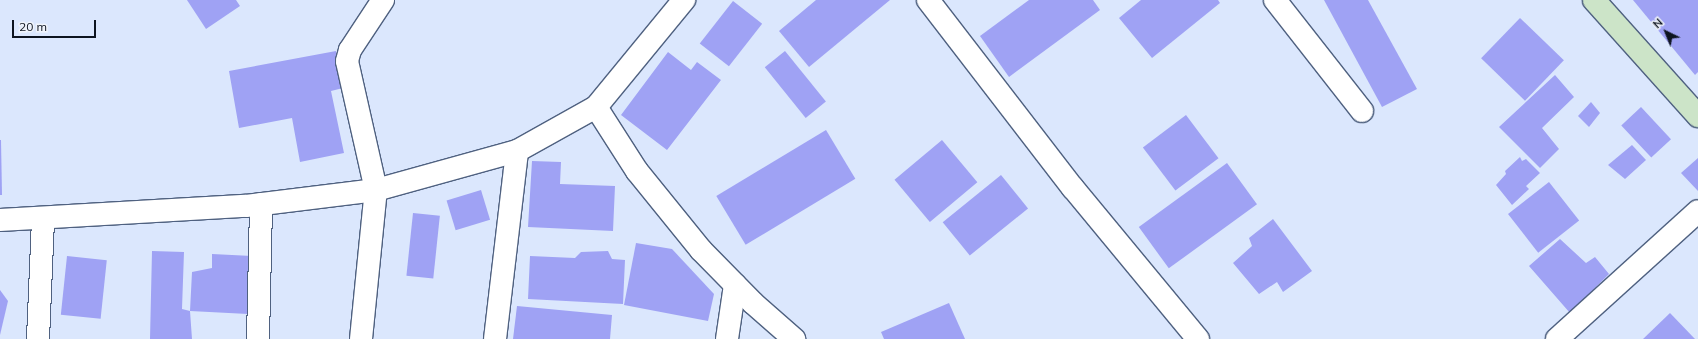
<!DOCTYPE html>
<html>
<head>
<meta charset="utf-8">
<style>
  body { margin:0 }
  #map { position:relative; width:1698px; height:339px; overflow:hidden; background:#dbe7fd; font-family:Mulish,sans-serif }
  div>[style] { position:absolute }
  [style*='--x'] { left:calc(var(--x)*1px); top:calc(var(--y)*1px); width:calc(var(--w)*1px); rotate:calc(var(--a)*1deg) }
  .building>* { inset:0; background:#9fa2f4; transform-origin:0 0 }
  .roads { filter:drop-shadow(1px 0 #4f6180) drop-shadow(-1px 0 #4f6180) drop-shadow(0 1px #4f6180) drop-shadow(0 -1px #4f6180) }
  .minor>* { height:22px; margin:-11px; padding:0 11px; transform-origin:11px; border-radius:11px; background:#fff }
  .secondary>* { height:22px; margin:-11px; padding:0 11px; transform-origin:11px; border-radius:11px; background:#cce4c8 }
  span { translate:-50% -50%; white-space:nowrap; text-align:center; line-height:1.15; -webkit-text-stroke:3.5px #f0f4fb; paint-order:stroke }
  .north { position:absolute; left:1646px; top:12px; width:40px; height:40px; -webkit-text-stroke:3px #f0f4fb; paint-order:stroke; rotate:317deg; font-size:11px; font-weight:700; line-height:16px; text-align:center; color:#0d1420 }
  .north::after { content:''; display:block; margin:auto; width:14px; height:18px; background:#0d1420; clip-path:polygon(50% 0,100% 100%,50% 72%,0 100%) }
  .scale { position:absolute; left:12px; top:20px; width:84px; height:18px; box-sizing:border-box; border:2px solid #0d1420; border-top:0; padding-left:5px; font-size:12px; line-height:14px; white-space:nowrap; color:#0d1420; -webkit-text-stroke:3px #f0f4fb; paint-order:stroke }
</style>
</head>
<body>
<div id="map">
  <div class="building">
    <div style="clip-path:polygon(187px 0,236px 0,240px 6px,206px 29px)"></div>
    <div style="clip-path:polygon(816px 0,890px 0,809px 67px,779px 31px)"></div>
    <div style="clip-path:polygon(1029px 0,1093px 0,1100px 10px,1009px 77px,980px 36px)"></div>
    <div style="clip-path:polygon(1141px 0,1218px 0,1220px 3px,1152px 58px,1119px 18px)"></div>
    <div style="clip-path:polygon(1324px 0,1368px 0,1417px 89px,1382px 107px)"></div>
    <div style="clip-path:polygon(1633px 0,1698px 0,1698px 72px,1695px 75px)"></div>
    <div style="left:733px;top:1px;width:37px;height:54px;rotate:38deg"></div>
    <div style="left:1520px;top:18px;width:61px;height:56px;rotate:44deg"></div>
    <div style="clip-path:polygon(336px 51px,343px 88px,331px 91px,344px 153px,300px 162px,292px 118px,239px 128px,229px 71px)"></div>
    <div style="left:785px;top:51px;width:65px;height:26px;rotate:51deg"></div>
    <div style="clip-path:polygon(668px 52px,691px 70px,697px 62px,721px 80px,667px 150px,621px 115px)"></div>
    <div style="clip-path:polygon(1555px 75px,1574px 97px,1542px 128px,1559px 149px,1540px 168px,1499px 127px)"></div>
    <div style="clip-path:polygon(1591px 102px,1600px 113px,1589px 127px,1578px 116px)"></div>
    <div style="left:1641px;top:107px;width:44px;height:27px;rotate:47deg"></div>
    <div style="left:1186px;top:115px;width:54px;height:54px;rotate:53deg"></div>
    <div style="left:826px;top:130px;width:57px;height:128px;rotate:59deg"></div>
    <div style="clip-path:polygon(0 140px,1px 140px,2px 195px,0 195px)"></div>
    <div style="left:942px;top:140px;width:55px;height:62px;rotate:50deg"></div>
    <div style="clip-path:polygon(1632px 145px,1646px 160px,1625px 179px,1608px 165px)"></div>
    <div style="clip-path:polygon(1520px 157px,1522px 161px,1526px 159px,1540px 173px,1526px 186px,1529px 189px,1512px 205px,1496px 185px,1506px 174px,1505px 171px)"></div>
    <div style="clip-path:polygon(1698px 158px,1698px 191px,1681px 173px)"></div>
    <div style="clip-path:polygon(532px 161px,561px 162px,560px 184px,615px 186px,613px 231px,528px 227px)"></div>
    <div style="left:1227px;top:163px;width:51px;height:109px;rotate:54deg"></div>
    <div style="left:1001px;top:175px;width:43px;height:75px;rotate:51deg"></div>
    <div style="left:1549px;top:182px;width:49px;height:52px;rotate:52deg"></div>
    <div style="left:481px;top:190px;width:31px;height:36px;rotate:73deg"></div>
    <div style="left:413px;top:213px;width:27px;height:63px;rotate:6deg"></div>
    <div style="clip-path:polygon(1273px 219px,1312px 271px,1283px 292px,1277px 282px,1259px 294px,1233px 263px,1252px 246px,1249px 238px)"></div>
    <div style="clip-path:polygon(1560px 239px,1586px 263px,1595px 257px,1609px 274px,1570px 313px,1529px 266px)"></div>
    <div style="clip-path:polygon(636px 243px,672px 249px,714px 294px,708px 321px,624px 305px)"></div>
    <div style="clip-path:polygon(152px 251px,184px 252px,182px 309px,190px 311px,192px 339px,150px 339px)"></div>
    <div style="clip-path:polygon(608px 251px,612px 259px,625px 260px,623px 304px,528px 299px,530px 256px,575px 258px,581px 252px)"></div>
    <div style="clip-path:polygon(212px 254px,252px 256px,248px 314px,190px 311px,192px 272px,212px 268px)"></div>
    <div style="left:67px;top:256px;width:40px;height:59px;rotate:6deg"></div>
    <div style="clip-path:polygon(0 290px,8px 301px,0 335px)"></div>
    <div style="clip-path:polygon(949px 303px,965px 339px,884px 339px,881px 332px)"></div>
    <div style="clip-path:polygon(517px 306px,612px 315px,610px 339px,513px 339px)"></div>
    <div style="clip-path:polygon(1670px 313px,1695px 339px,1643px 339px)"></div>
  </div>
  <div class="roads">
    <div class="minor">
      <div style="--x:928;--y:0;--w:237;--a:52.4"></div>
      <div style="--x:1073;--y:188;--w:196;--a:50.4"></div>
      <div style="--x:1275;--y:0;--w:141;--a:51.9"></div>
      <div style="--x:596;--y:107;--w:76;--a:57.4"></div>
      <div style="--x:637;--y:171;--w:102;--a:51"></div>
      <div style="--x:701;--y:250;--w:74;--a:45.5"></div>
      <div style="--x:753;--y:303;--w:55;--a:41.3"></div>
      <div style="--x:0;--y:220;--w:246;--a:-3.3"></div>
      <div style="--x:246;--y:206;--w:131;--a:-7"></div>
      <div style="--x:376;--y:190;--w:146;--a:-15.5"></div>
      <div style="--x:517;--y:151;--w:90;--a:-29.1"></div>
      <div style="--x:596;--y:107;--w:139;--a:-50.6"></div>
      <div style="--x:38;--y:339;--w:121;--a:-87.6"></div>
      <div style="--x:258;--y:339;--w:135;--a:-88.7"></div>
      <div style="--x:361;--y:339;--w:150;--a:-84.3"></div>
      <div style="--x:376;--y:190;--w:132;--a:-102.7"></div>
      <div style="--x:347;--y:61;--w:11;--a:-75"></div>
      <div style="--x:350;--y:50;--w:60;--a:-56.6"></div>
      <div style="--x:495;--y:339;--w:189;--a:-83.3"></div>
      <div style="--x:727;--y:339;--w:55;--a:-81.6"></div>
      <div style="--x:1557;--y:339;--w:190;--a:-42.2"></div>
    </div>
    <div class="secondary">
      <div style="--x:1594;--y:0;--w:156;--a:48.1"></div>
    </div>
  </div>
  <div class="north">N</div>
  <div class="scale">20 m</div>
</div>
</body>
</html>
